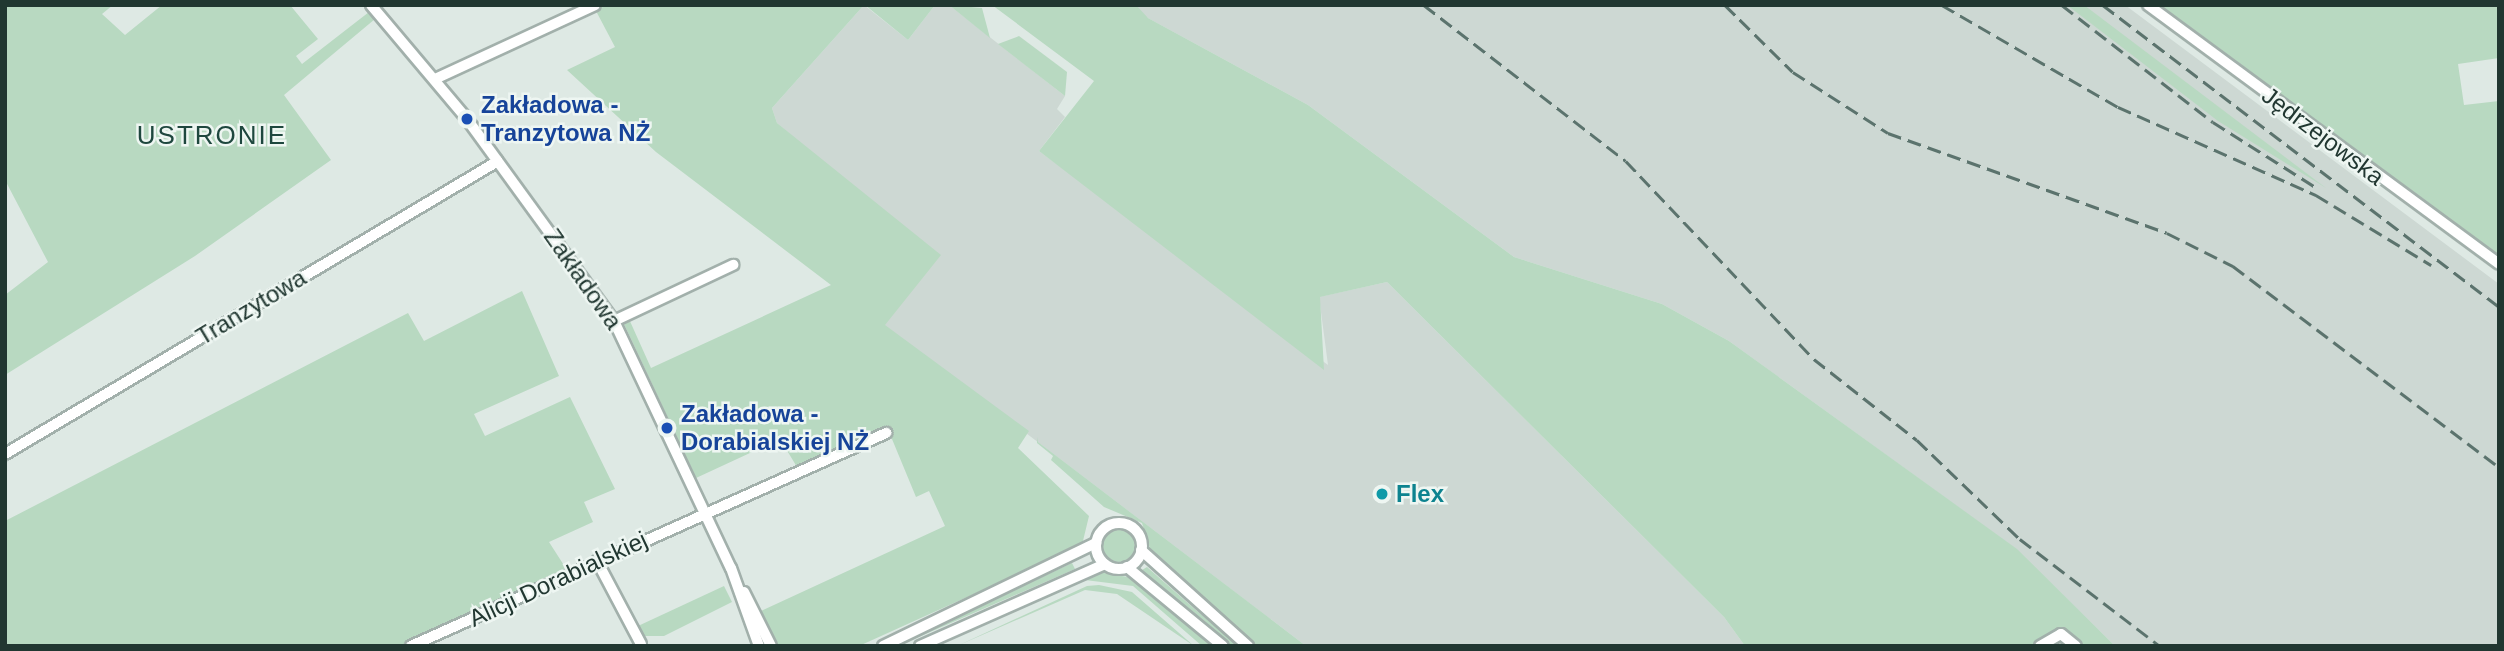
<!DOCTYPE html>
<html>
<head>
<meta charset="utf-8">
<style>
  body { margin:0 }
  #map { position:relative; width:2504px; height:651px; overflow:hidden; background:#dee9e4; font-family:Helvetica,sans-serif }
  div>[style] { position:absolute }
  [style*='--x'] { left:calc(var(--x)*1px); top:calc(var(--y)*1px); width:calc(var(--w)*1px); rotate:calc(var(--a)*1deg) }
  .built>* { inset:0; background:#cdd8d3 }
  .green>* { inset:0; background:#b8d9c1 }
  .round { border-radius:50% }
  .roads { filter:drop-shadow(2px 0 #a2b0ab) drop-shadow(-2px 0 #a2b0ab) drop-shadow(0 2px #a2b0ab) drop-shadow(0 -2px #a2b0ab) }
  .minor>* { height:10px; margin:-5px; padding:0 5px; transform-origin:5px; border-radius:5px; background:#fff }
  .minor>.ring { margin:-5px; padding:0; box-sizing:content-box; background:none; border:10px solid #fff; border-radius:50% }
  .rail>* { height:2.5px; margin-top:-1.25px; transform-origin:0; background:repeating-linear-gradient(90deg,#5b736d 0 14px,transparent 0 21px) }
  .dots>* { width:19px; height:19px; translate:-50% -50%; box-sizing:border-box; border:4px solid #eef6f2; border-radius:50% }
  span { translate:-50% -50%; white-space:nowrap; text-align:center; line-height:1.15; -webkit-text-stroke:5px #eef6f2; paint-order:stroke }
  .transit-label { font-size:24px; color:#164399; font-weight:700 }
  .left { translate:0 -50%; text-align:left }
  .street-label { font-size:24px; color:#213731 }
  .culture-label { font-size:24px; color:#0d838f; font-weight:700 }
  .neighbourhood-label { font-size:26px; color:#1e473e; letter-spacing:2px }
  .frame { position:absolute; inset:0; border:7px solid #213731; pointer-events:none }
</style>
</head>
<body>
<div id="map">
  <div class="built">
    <div style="clip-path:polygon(864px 5px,908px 40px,935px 5px,949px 5px,1065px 96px,1057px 109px,1065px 117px,1039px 151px,1328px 365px,1319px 297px,1387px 282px,1724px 617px,1745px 646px,1306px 646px,884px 325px,828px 167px,777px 123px,772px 108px)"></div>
    <div style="clip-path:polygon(1124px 5px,2125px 5px,2499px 284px,2499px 646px,2115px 646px,2016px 549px,1729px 341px,1662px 304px,1514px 257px,1308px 105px)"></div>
  </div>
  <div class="green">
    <div style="clip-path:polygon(5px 5px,113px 5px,102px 14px,125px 35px,162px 5px,290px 5px,318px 39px,296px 56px,302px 64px,369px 12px,375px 19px,284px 95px,331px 160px,195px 256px,5px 375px,5px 295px,48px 262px,5px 180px)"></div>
    <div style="clip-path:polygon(606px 5px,864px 5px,772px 108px,777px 123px,941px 255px,885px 325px,1029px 431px,1018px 448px,1089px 516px,1082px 545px,859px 646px,778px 646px,761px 611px,945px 526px,929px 491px,916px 497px,887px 427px,797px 467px,780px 439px,696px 478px,624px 324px,629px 319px,651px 368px,831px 285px,656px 152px,567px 70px,615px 47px,596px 11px)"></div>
    <div style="clip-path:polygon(865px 5px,935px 5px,908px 40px)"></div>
    <div style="clip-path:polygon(949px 5px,982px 8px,990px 38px)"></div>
    <div style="clip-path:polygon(992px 5px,1136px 5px,1148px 18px,1308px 105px,1514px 257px,1662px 304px,1729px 341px,2017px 549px,2115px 646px,2080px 646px,2058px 630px,2035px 646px,1745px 646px,1724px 617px,1387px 282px,1320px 297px,1324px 370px,1039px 151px,1094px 81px)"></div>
    <div style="clip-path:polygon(2067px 5px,2084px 5px,2326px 188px,2218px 121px)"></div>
    <div style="clip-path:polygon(2156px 5px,2499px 5px,2499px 58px,2458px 64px,2464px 105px,2499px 101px,2499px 260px)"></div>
    <div style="clip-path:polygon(1019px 36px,1067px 72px,1065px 96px,998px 44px)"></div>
    <div style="clip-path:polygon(522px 291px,559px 376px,474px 414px,485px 436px,570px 397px,615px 489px,584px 502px,593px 522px,549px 542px,567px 570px,399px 646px,5px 646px,5px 521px,408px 313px,424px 341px)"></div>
    <div style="clip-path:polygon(1037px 437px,1038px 442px,1306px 646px,1257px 646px,1229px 624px,1151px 552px,1142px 523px,1104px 507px,1051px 460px,1053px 456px,1037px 443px)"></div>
    <div class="round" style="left:1103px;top:530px;width:32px;height:32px"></div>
    <div style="clip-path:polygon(1072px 563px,1075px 569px,898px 646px,918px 635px)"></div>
    <div style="clip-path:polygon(1147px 567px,1197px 611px,1240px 646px,1230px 646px,1193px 615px,1142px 570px)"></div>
    <div style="clip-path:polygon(1098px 572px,1134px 578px,1213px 646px,1202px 646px,1133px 586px,1085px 580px)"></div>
    <div style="clip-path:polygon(1079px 578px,1081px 582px,933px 646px)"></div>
    <div style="clip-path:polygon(1099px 585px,1132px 592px,1194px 646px,1117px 594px,1085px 590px,957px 646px,1087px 586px)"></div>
    <div style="clip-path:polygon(724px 586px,732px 602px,664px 636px,642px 636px,638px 626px)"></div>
  </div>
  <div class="roads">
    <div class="minor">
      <div style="--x:371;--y:5;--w:149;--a:49.9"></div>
      <div style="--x:467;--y:119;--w:250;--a:54"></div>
      <div style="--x:614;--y:321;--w:273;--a:64.7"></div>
      <div style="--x:731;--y:568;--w:83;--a:70.3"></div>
      <div style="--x:2148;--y:5;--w:436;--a:36.4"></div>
      <div style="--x:435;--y:79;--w:176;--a:-24.8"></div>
      <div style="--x:614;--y:321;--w:132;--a:-25.2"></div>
      <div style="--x:5;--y:454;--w:573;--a:-30.72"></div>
      <div class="ring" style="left:1096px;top:523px;width:36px;height:36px"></div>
      <div style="--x:1141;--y:550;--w:144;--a:41.9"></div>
      <div style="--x:597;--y:561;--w:94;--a:62.1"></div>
      <div style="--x:1127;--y:567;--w:124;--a:39.5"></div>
      <div style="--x:744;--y:592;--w:60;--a:63.4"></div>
      <div style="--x:411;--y:646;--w:521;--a:-24.15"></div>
      <div style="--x:883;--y:646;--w:237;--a:-25.8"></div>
      <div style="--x:920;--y:646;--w:202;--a:-23.9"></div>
      <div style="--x:2040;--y:646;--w:24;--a:-30"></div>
      <div style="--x:2061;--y:634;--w:19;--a:39"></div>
    </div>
  </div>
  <div class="rail">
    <div style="--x:1424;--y:5;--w:255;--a:37.7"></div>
    <div style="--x:1626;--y:161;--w:273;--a:46.5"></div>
    <div style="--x:1814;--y:359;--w:131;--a:38.2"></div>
    <div style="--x:1917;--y:440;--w:143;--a:43.9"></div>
    <div style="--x:2020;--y:539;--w:176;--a:37.4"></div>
    <div style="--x:1725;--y:5;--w:95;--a:44.6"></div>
    <div style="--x:1793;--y:72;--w:113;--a:32.7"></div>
    <div style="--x:1888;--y:133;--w:296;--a:19.7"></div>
    <div style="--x:2167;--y:233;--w:74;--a:26.6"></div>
    <div style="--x:2233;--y:266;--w:333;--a:37.1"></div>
    <div style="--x:1942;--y:5;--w:203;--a:30.1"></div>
    <div style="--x:2118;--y:107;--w:217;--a:24"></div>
    <div style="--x:2316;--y:195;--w:135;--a:31.3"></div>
    <div style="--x:2062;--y:5;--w:191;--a:37.8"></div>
    <div style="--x:2213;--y:122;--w:123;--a:32.4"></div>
    <div style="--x:2103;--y:5;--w:498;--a:37.3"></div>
  </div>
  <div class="dots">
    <div style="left:467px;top:119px;background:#1a4fb4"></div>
    <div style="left:667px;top:428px;background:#1a4fb4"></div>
    <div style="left:1382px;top:494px;background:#0f9aa8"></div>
  </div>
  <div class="transit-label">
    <span class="left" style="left:481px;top:119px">Zakładowa -<br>Tranzytowa NŻ</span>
    <span class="left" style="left:681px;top:428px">Zakładowa -<br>Dorabialskiej NŻ</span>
  </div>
  <div class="street-label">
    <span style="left:2323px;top:136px;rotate:37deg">Jędrzejowska</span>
    <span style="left:583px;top:279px;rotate:55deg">Zakładowa</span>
    <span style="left:251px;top:307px;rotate:-31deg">Tranzytowa</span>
    <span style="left:558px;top:579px;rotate:-25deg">Alicji Dorabialskiej</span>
  </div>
  <div class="culture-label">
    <span class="left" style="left:1396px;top:494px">Flex</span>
  </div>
  <div class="neighbourhood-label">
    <span style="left:212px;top:136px">USTRONIE</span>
  </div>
  <div class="frame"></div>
</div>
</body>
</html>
